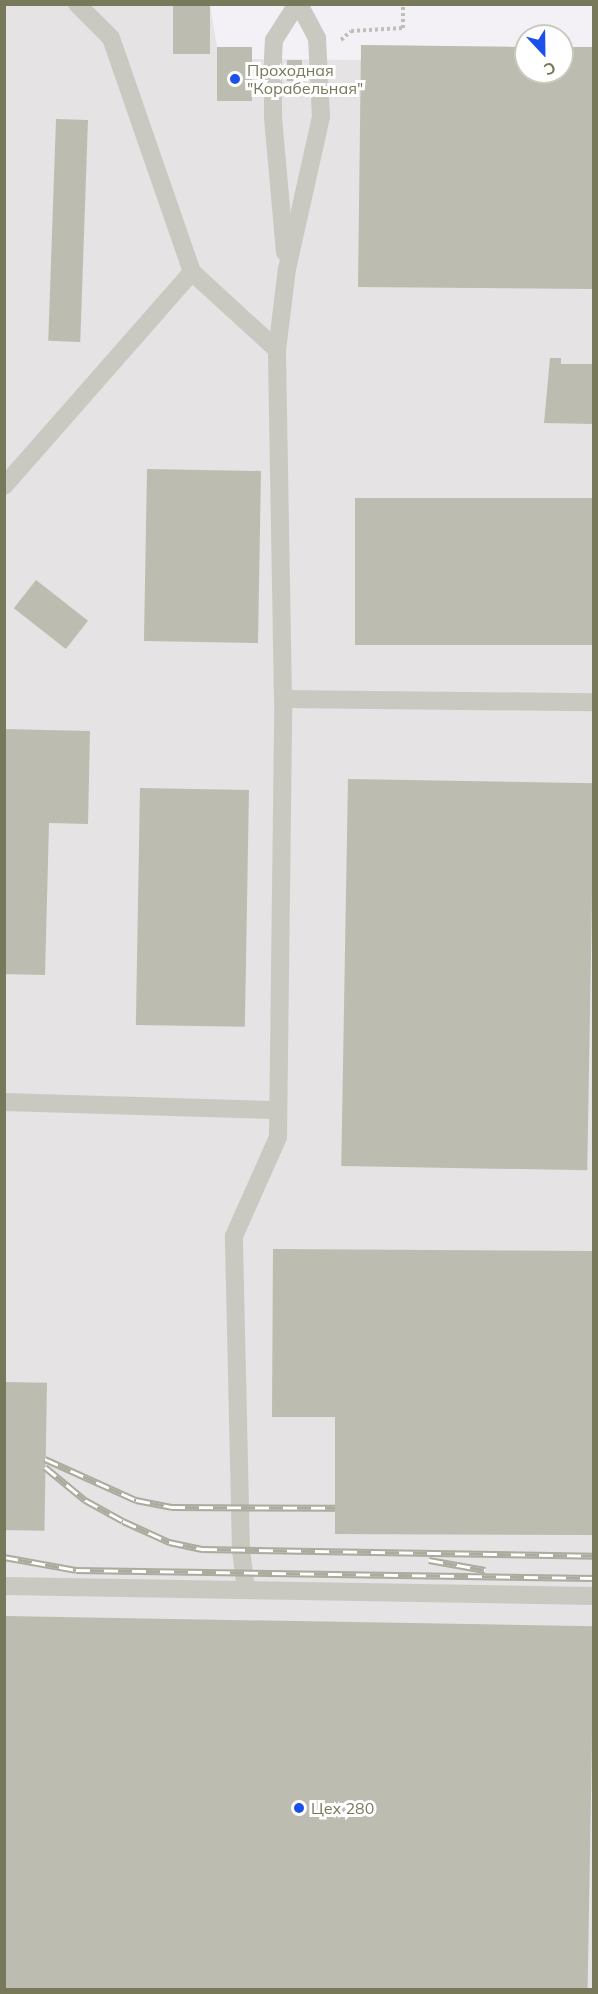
<!DOCTYPE html>
<html>
<head>
<meta charset="utf-8">
<style>
  body { margin:0 }
  #map { position:relative; width:598px; height:1994px; overflow:hidden; background:#f4f1f6; font-family:Mulish,sans-serif }
  div>[style] { position:absolute }
  [style*='--x'] { left:calc(var(--x)*1px); top:calc(var(--y)*1px); width:calc(var(--w)*1px); rotate:calc(var(--a)*1deg) }
  .built>* { inset:0; background:#e5e3e3 }
  .building>* { inset:0; background:#bdbcb0; transform-origin:0 0 }
  .path>* { height:4px; margin-top:-2px; transform-origin:0; background:repeating-linear-gradient(90deg,#bfbfba 0 3px,transparent 0 6px) }
  .service>* { height:18px; margin:-9px; padding:0 9px; transform-origin:9px; border-radius:9px; background:#c9c9c2 }
  .rail>* { height:7px; margin-top:-3.5px; transform-origin:0; background:repeating-linear-gradient(90deg,#fff 0 14px,#acab9e 0 28px); box-sizing:border-box; border-block:2px solid #acab9e }
  .dots>* { width:16px; height:16px; translate:-50% -50%; box-sizing:border-box; border:3px solid #fff; border-radius:50% }
  span { translate:-50% -50%; white-space:nowrap; text-align:center; line-height:1.15; -webkit-text-stroke:6px #fff; paint-order:stroke }
  .poi-label { font-size:16px; color:#78785b }
  .left { translate:0 -50%; text-align:left }
  .frame { position:absolute; inset:0; border:6px solid #78785b; pointer-events:none }
  .north { position:absolute; left:514px; top:24px; width:60px; height:60px; box-sizing:border-box; background:#fff; border:2px solid #c9c9bd; border-radius:50%; rotate:158deg; font-size:16px; font-weight:700; line-height:24px; text-align:center; color:#78785b }
  .north::after { content:''; display:block; margin:auto; width:21px; height:27px; background:#1c50eb; clip-path:polygon(50% 0,100% 100%,50% 72%,0 100%) }
</style>
</head>
<body>
<div id="map">
  <div class="built">
    <div style="clip-path:polygon(5px 5px,210px 5px,217px 47px,252px 59px,361px 60px,361px 45px,526px 47px,526px 72px,562px 72px,593px 47px,593px 1989px,5px 1990px)"></div>
  </div>
  <div class="building">
    <div style="left:173px;top:4px;width:37px;height:50px"></div>
    <div style="clip-path:polygon(361px 45px,526px 47px,526px 72px,562px 72px,562px 47px,594px 47px,594px 289px,358px 287px)"></div>
    <div style="left:217px;top:47px;width:35px;height:54px"></div>
    <div style="left:287px;top:60px;width:15px;height:21px"></div>
    <div style="left:56px;top:119px;width:32px;height:222px;rotate:2deg"></div>
    <div style="clip-path:polygon(550px 358px,561px 358px,561px 364px,594px 364px,594px 424px,544px 423px)"></div>
    <div style="left:147px;top:469px;width:114px;height:172px;rotate:1deg"></div>
    <div style="left:355px;top:498px;width:239px;height:147px"></div>
    <div style="left:36px;top:580px;width:66px;height:36px;rotate:38deg"></div>
    <div style="clip-path:polygon(4px 729px,90px 731px,88px 824px,49px 823px,45px 975px,4px 974px)"></div>
    <div style="left:348px;top:779px;width:246px;height:387px;rotate:1deg"></div>
    <div style="left:140px;top:788px;width:109px;height:237px;rotate:1deg"></div>
    <div style="clip-path:polygon(273px 1249px,594px 1251px,594px 1535px,335px 1534px,335px 1417px,272px 1417px)"></div>
    <div style="left:4px;top:1382px;width:43px;height:148px;rotate:1deg"></div>
    <div style="left:4px;top:1616px;width:590px;height:374px;rotate:1deg"></div>
  </div>
  <div class="path">
    <div style="--x:341;--y:40;--w:13;--a:-42"></div>
    <div style="--x:351;--y:31;--w:52;--a:-3.3"></div>
    <div style="--x:403;--y:28;--w:24;--a:-90"></div>
  </div>
  <div class="service">
    <div style="--x:77;--y:4;--w:48;--a:45"></div>
    <div style="--x:111;--y:38;--w:248;--a:70.9"></div>
    <div style="--x:192;--y:272;--w:115;--a:42.5"></div>
    <div style="--x:285;--y:252;--w:136;--a:-95.1"></div>
    <div style="--x:273;--y:117;--w:59;--a:-90"></div>
    <div style="--x:273;--y:58;--w:18;--a:-87"></div>
    <div style="--x:274;--y:40;--w:43;--a:-57.4"></div>
    <div style="--x:4;--y:486;--w:285;--a:-48.7"></div>
    <div style="--x:283;--y:699;--w:311;--a:0.6"></div>
    <div style="--x:4;--y:1102;--w:274;--a:1.7"></div>
    <div style="--x:4;--y:1586;--w:590;--a:0.97"></div>
    <div style="--x:246;--y:1590;--w:39;--a:-97"></div>
    <div style="--x:241;--y:1551;--w:315;--a:-91.3"></div>
    <div style="--x:234;--y:1236;--w:108;--a:-66"></div>
    <div style="--x:278;--y:1137;--w:438;--a:-89.3"></div>
    <div style="--x:283;--y:699;--w:349;--a:-91"></div>
    <div style="--x:277;--y:350;--w:82;--a:-83"></div>
    <div style="--x:287;--y:269;--w:156;--a:-77.4"></div>
    <div style="--x:321;--y:117;--w:79;--a:-92.9"></div>
    <div style="--x:317;--y:38;--w:38;--a:-118"></div>
  </div>
  <div class="rail">
    <div style="--x:45;--y:1459;--w:100;--a:24.3"></div>
    <div style="--x:136;--y:1500;--w:36;--a:11"></div>
    <div style="--x:171;--y:1507;--w:164;--a:0.3"></div>
    <div style="--x:45;--y:1467;--w:52;--a:39.5"></div>
    <div style="--x:85;--y:1500;--w:43;--a:28.9"></div>
    <div style="--x:123;--y:1521;--w:51;--a:24.5"></div>
    <div style="--x:169;--y:1542;--w:35;--a:12"></div>
    <div style="--x:203;--y:1549;--w:391;--a:1"></div>
    <div style="--x:4;--y:1557;--w:73;--a:10.2"></div>
    <div style="--x:76;--y:1570;--w:518;--a:0.88"></div>
    <div style="--x:429;--y:1560;--w:57;--a:10.1"></div>
  </div>
  <div class="dots">
    <div style="left:235px;top:79px;background:#1c50eb"></div>
    <div style="left:299px;top:1808px;background:#1c50eb"></div>
  </div>
  <div class="poi-label">
    <span class="left" style="left:247px;top:79px">Проходная<br>"Корабельная"</span>
    <span class="left" style="left:311px;top:1808px">Цех 280</span>
  </div>
  <div class="frame"></div>
  <div class="north">С</div>
</div>
</body>
</html>
